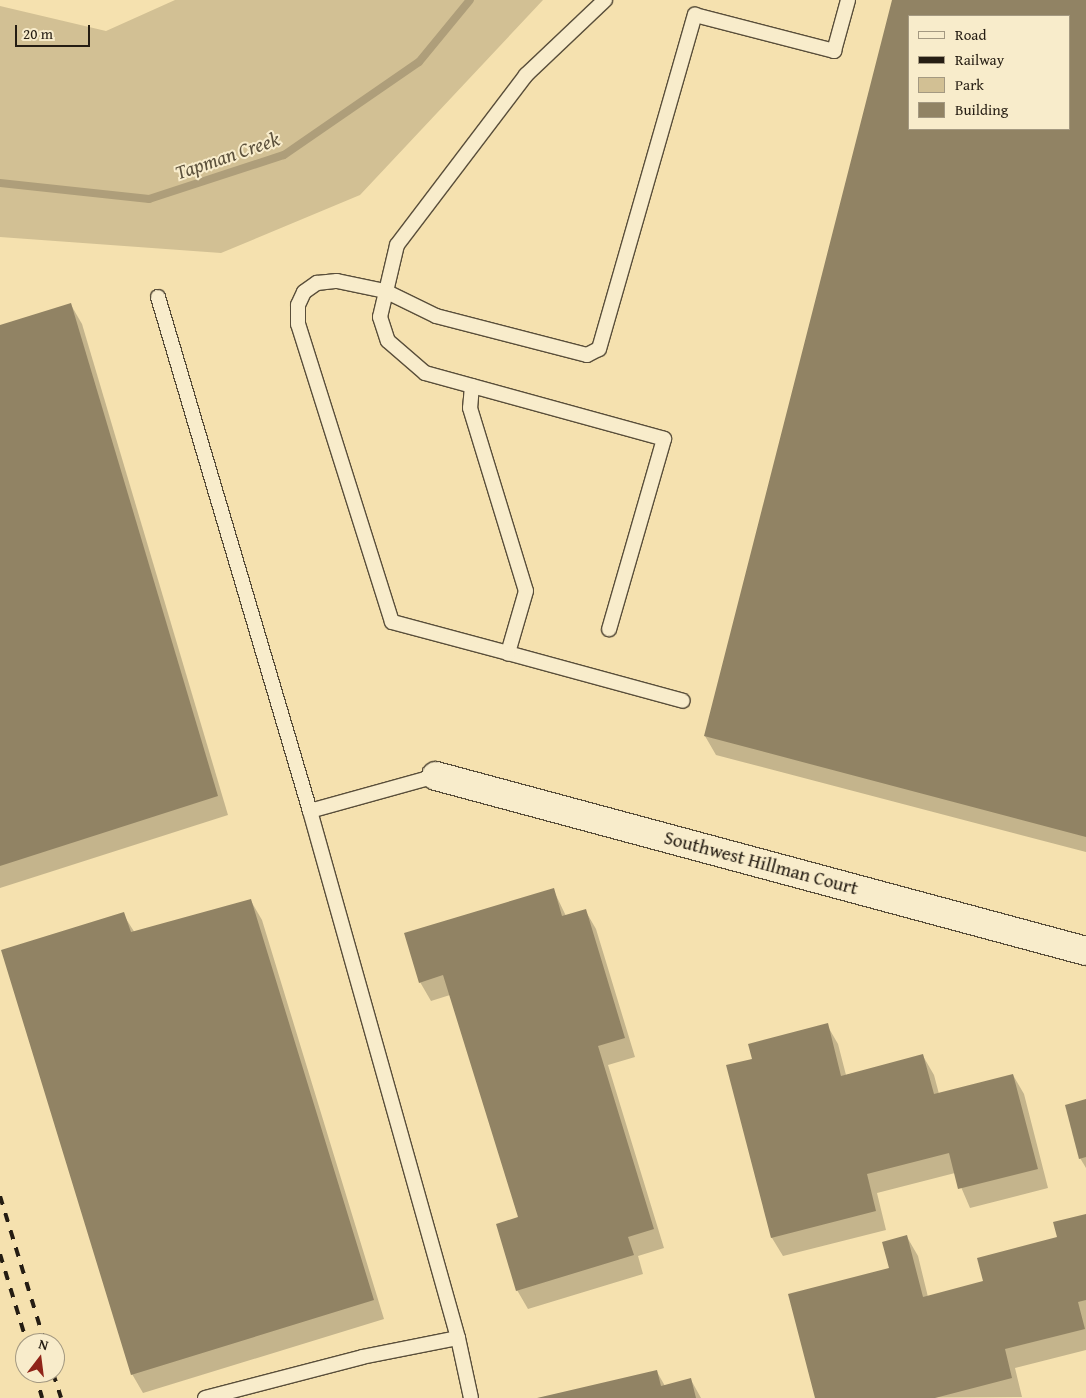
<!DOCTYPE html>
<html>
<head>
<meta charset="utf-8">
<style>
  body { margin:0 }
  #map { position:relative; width:1086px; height:1398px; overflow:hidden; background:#f5e1af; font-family:"Gentium Book Plus",serif }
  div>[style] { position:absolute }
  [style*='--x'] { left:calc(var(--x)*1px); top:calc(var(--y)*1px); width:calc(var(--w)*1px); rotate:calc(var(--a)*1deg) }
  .green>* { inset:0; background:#d2c094 }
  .shadow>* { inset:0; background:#0003 }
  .stream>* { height:8px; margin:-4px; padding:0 4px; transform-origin:4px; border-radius:4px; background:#ae9e7a }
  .building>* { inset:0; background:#918364 }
  .roads { filter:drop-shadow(1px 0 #594e3a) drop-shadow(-1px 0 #594e3a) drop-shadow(0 1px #594e3a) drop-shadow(0 -1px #594e3a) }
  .lane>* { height:14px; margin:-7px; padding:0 7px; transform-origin:7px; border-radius:7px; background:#f8eccb }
  .street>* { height:28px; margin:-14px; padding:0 14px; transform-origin:14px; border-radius:14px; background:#f8eccb }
  .rail>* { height:4px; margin-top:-2px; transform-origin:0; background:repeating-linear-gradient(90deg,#251d13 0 9px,transparent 0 18px) }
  span { translate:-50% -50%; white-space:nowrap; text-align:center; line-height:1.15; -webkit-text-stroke:4px #f8eccb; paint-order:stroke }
  .street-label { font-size:19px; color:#251d13 }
  .water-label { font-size:20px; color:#5c513c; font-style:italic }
  .legend { position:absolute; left:908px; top:15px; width:162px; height:115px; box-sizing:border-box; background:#f8eccb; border:1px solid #a49981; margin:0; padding:6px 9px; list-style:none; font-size:15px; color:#251d13 }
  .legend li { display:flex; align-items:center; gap:10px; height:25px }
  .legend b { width:25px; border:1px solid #a49981 }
  .north { position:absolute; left:15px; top:1333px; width:50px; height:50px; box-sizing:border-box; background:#f8eccb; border:1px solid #a49981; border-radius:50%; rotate:15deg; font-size:14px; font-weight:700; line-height:20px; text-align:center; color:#251d13 }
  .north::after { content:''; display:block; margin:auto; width:18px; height:22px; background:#8f2418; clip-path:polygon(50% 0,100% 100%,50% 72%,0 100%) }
  .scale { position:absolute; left:15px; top:25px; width:75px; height:22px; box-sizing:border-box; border:2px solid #251d13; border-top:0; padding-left:6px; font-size:15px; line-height:18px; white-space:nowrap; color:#251d13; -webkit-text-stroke:4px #f8eccb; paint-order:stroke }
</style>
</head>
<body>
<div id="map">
  <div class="green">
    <div style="clip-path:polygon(175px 0,543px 0,360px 195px,221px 253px,0 237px,0 6px,106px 31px)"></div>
  </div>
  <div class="shadow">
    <div style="clip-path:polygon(evenodd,893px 0,1086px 0,1086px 852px,716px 755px,705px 736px,893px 0,910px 16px,1070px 16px,1070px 129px,910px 129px,910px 16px)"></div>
    <div style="clip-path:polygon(71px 305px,82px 324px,228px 815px,0 888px,0 326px)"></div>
    <div style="clip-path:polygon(553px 889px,566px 916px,585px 910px,596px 929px,635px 1057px,608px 1065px,664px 1248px,638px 1256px,643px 1274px,528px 1309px,517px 1290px,520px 1218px,450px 995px,431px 1001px,420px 982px)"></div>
    <div style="clip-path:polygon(251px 901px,262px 920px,384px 1319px,143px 1393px,132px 1374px,123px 914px,135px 933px)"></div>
    <div style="clip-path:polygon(827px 1025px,838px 1044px,846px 1075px,923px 1056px,934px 1075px,939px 1094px,1013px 1075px,1024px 1094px,1048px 1188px,970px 1208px,955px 1173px,877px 1193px,886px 1230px,783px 1256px,772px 1238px,753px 1059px)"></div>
    <div style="clip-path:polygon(1086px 1101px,1086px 1168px,1080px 1158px)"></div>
    <div style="clip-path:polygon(1086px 1215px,1086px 1350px,1015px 1368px,1022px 1397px,817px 1398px,907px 1237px,918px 1256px,928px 1297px,984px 1282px,1058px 1238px)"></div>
    <div style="clip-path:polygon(657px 1372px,665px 1386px,691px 1380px,701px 1398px,539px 1398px)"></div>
  </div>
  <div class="stream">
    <div style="--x:0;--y:183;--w:150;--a:6.1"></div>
    <div style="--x:149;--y:199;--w:142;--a:-18.1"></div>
    <div style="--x:284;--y:155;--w:164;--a:-34.6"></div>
    <div style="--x:419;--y:62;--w:80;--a:-50.6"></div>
  </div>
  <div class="building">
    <div style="clip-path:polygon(evenodd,892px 0,1086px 0,1086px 837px,704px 736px,892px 0,910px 16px,1070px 16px,1070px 129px,910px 129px,910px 16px)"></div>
    <div style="clip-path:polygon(71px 303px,218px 796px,0 866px,0 325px)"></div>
    <div style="clip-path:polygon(554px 888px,562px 916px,586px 909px,625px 1038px,598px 1046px,654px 1229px,628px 1237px,634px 1255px,516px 1291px,496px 1224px,518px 1217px,443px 975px,419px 983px,404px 933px)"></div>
    <div style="clip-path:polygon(251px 899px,374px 1300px,131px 1375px,1px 950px,124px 912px,131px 932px)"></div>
    <div style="clip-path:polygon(828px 1023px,841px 1076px,923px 1054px,934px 1094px,1013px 1074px,1038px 1169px,958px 1189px,949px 1153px,867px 1174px,876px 1211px,771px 1238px,726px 1065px,752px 1059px,748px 1044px)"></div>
    <div style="clip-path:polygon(1086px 1099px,1086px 1157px,1079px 1159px,1065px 1105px)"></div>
    <div style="clip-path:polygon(1086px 1214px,1086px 1300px,1078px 1302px,1085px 1329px,1005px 1349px,1012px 1378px,935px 1398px,815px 1398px,788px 1294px,889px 1268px,882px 1242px,907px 1235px,923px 1297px,983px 1281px,977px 1258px,1057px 1237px,1053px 1222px)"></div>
    <div style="clip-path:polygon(657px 1370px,661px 1386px,691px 1378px,696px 1398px,537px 1398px)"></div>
  </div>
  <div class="roads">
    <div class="lane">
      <div style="--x:605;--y:0;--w:109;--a:136.5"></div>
      <div style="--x:526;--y:75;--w:213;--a:127.2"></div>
      <div style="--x:397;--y:245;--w:74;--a:103.3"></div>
      <div style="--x:380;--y:317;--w:25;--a:72"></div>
      <div style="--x:388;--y:341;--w:49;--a:40.9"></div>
      <div style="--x:425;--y:373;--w:248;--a:15.4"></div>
      <div style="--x:664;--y:439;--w:198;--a:106.1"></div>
      <div style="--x:158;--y:297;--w:536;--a:73.53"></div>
      <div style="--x:472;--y:386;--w:22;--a:95"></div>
      <div style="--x:470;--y:408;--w:191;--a:73"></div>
      <div style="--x:526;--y:591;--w:65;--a:106.2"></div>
      <div style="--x:508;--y:653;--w:181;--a:15.3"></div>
      <div style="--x:508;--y:653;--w:120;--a:-165"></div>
      <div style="--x:392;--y:622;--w:312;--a:-107.5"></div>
      <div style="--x:298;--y:324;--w:19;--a:-90"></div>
      <div style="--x:298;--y:305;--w:14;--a:-65"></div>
      <div style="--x:304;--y:292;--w:16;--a:-35"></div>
      <div style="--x:317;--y:283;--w:20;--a:-6"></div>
      <div style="--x:337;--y:281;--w:49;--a:11.8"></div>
      <div style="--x:385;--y:291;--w:57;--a:26.1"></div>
      <div style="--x:436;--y:316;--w:156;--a:14.5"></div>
      <div style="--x:587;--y:355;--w:13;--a:-27"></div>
      <div style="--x:599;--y:349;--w:348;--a:-74"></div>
      <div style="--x:695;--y:15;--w:144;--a:14.5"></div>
      <div style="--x:834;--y:51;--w:53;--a:-74.6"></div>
      <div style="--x:436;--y:776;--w:131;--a:164.5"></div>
      <div style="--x:310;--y:811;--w:547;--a:74.31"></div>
      <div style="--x:458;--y:1338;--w:61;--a:77.8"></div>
      <div style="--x:205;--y:1398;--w:162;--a:-14.6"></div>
      <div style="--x:362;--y:1357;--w:98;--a:-11.2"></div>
    </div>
    <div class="street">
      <div style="--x:436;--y:776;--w:673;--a:15.07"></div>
    </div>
  </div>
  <div class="rail">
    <div style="--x:0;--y:1196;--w:154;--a:73"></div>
    <div style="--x:0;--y:1254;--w:93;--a:73.1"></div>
    <div style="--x:35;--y:1373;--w:26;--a:74"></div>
    <div style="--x:53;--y:1373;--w:26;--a:72"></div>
  </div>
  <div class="street-label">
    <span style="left:761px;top:863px;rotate:15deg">Southwest Hillman Court</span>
  </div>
  <div class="water-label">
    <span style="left:227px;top:155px;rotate:-19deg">Tapman Creek</span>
  </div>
  <ul class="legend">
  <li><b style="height:6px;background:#f8eccb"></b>Road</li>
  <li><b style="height:6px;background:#251d13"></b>Railway</li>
  <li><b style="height:14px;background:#d2c094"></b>Park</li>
  <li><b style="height:14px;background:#918364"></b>Building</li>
  </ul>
  <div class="north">N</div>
  <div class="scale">20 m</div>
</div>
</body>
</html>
